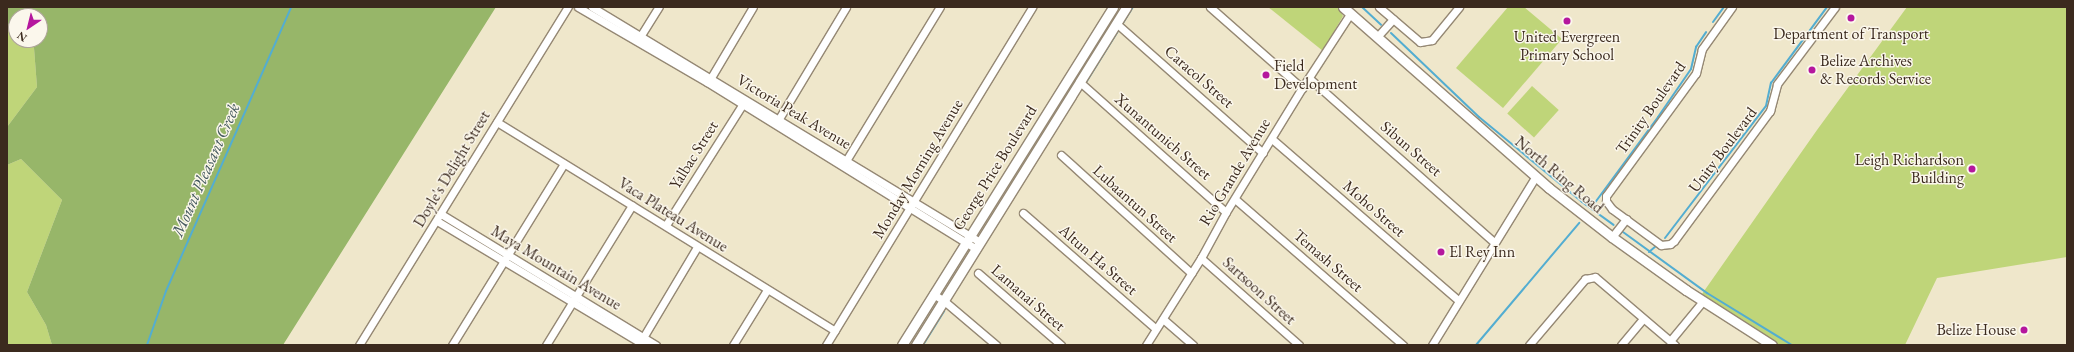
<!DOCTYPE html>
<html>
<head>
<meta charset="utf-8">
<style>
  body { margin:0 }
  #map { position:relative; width:2074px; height:352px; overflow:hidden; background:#efe7cb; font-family:"EB Garamond",serif }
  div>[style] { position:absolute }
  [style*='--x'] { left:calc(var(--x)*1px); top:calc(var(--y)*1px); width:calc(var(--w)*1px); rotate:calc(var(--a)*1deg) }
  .green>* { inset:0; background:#bfd579; transform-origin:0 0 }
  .forest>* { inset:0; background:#97b669 }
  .stream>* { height:2px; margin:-1px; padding:0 1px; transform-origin:1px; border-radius:1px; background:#53add1 }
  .roads { filter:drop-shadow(1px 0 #958874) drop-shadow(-1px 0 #958874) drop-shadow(0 1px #958874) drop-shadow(0 -1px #958874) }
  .minor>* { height:7px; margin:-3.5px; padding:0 3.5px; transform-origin:3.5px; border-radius:3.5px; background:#fff }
  .major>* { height:9px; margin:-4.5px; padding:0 4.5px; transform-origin:4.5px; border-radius:4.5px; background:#fff }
  .dots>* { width:11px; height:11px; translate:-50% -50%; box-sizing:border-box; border:2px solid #fbf7ec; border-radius:50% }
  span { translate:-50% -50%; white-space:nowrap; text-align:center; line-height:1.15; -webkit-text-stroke:3px #fbf7ec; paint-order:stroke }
  .poi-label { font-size:16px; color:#3b2a1e }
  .left { translate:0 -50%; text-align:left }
  .right { translate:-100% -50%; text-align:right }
  .street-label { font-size:16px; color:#3b2a1e }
  .water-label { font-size:17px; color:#43585d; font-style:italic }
  .frame { position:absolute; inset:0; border:8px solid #3b2a1e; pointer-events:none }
  .north { position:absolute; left:8px; top:8px; width:40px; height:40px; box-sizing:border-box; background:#fbf7ec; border:1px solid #aea59a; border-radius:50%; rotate:215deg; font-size:11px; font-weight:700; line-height:16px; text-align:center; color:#3b2a1e }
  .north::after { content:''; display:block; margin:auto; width:14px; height:18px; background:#b5179e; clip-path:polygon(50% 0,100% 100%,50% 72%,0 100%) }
</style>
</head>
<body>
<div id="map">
  <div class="green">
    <div style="clip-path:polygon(1268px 7px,1338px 7px,1343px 16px,1323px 51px)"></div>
    <div style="clip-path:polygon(1508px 7px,1524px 7px,1562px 39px,1503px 108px,1456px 68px)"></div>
    <div style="clip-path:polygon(1907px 7px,2067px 7px,2067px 257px,1937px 278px,1905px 345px,1772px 345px,1703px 301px,1702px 294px,1817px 130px)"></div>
    <div style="clip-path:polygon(7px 23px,16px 31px,16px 40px,26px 40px,34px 48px,37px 87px,7px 127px)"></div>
    <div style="left:1532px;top:86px;width:36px;height:37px;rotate:42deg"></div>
    <div style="clip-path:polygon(21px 159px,62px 200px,27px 292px,46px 325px,52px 345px,7px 345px,7px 165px)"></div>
  </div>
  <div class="forest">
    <div style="clip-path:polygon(7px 7px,496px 7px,283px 345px,52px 345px,46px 325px,27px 292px,62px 200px,21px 159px,7px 165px,7px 127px,37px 87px,34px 48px,26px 40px,40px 40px,40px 16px,16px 16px,16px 31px,7px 23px)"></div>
  </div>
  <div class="stream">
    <div style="--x:1362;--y:7;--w:26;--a:43"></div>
    <div style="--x:1713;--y:22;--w:19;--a:-54"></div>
    <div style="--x:1391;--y:33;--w:122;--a:43.7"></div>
    <div style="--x:1479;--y:117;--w:134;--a:39.5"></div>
    <div style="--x:1582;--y:202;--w:39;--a:36"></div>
    <div style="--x:1085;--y:84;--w:91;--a:-58.1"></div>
    <div style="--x:1591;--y:208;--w:113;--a:-53.6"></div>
    <div style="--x:1658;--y:117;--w:58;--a:-55.5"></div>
    <div style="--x:1691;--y:69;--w:23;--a:-77"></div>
    <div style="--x:1696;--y:47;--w:18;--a:-56"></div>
    <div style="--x:1623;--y:232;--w:104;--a:36"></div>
    <div style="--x:1707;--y:293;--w:100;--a:31.5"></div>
    <div style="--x:1665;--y:238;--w:166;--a:-52.6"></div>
    <div style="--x:1766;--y:106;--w:24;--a:-78"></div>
    <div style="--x:1771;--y:83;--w:94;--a:-53.6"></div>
    <div style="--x:1649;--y:252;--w:8;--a:-40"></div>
    <div style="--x:956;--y:290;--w:239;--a:-58.2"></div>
    <div style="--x:147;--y:345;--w:57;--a:-70.6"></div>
    <div style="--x:166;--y:291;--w:310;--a:-66.2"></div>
    <div style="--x:923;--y:345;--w:40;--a:-58"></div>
    <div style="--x:1476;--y:345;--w:160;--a:-49.8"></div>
  </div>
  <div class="roads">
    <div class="minor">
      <div style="--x:578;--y:7;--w:149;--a:30.2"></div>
      <div style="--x:707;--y:82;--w:317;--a:31.8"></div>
      <div style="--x:592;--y:7;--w:454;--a:31.2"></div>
      <div style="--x:1210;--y:7;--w:123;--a:41.4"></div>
      <div style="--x:1379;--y:7;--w:54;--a:40.5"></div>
      <div style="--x:1420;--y:42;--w:12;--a:-9"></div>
      <div style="--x:1432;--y:40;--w:43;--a:-50.7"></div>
      <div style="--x:1732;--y:7;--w:52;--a:125.5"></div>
      <div style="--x:1702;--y:49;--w:25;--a:104"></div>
      <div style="--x:1696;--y:73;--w:152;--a:126.2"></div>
      <div style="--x:1606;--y:196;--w:5;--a:90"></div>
      <div style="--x:1606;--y:201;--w:10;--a:53"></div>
      <div style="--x:1612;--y:209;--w:61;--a:36.3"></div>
      <div style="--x:1661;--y:245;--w:9;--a:-6"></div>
      <div style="--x:1670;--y:244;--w:5;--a:-37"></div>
      <div style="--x:1674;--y:241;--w:162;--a:-53.6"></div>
      <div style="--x:1770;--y:111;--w:28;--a:-75"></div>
      <div style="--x:1777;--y:84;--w:96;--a:-53"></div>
      <div style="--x:1116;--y:23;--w:196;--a:41.5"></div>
      <div style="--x:1377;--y:37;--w:24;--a:-48"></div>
      <div style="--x:638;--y:40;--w:39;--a:-58"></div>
      <div style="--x:1309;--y:78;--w:247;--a:41.6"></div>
      <div style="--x:709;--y:81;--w:86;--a:-59.3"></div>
      <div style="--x:1081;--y:83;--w:194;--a:41.7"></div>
      <div style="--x:497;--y:122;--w:397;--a:31.7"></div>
      <div style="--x:777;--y:122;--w:134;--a:-59"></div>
      <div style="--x:1272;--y:139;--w:247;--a:40.9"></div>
      <div style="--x:1061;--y:155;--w:176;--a:42.2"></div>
      <div style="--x:844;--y:164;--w:184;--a:-58.6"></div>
      <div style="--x:1235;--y:199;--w:223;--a:41"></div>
      <div style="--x:1023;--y:213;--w:176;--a:41.1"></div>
      <div style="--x:441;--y:214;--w:252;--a:31.4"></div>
      <div style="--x:437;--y:221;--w:241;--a:30.9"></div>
      <div style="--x:666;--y:225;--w:146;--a:-57.6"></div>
      <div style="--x:1612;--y:237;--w:23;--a:-52"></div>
      <div style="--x:1201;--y:258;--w:131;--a:41.6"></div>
      <div style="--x:978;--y:273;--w:110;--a:40.9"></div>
      <div style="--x:933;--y:294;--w:12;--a:31"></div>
      <div style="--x:943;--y:300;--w:70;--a:40.3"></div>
      <div style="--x:1163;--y:319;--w:40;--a:41"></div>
      <div style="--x:641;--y:341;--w:109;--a:-59.2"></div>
      <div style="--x:1670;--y:341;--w:52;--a:-50.5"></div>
      <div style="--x:359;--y:345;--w:397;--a:-58.3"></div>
      <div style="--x:452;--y:345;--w:213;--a:-58.3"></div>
      <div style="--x:546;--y:345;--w:164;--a:-58.4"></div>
      <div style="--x:733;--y:345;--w:65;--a:-58.3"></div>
      <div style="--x:826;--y:345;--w:396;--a:-58.6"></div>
      <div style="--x:1146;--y:345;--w:103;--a:-57.7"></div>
      <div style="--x:1201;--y:258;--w:52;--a:-61.5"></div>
      <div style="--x:1226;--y:212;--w:145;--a:-58.5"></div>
      <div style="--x:1302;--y:88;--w:88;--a:-57"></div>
      <div style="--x:1432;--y:345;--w:198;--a:-58.4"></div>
      <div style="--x:1529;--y:345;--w:87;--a:-49.7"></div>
      <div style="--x:1585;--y:279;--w:10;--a:-11"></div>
      <div style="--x:1595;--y:277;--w:105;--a:40.4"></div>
      <div style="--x:1621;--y:345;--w:34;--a:-50"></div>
    </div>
    <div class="major">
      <div style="--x:1343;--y:7;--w:274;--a:41.3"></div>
      <div style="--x:1549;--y:188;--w:80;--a:37.9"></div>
      <div style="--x:1612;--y:237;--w:91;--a:35.6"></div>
      <div style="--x:1686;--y:290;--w:102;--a:32.6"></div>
      <div style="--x:902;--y:345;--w:398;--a:-58"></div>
      <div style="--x:916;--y:345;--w:398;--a:-58.1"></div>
    </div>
  </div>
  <div class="dots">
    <div style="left:1851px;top:18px;background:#b5179e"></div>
    <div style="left:1567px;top:21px;background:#b5179e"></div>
    <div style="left:1812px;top:70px;background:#b5179e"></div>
    <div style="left:1266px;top:75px;background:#b5179e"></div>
    <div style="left:1972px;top:169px;background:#b5179e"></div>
    <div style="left:1441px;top:252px;background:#b5179e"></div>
    <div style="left:2024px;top:330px;background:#b5179e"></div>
  </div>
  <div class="poi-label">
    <span style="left:1851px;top:34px">Department of Transport</span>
    <span style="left:1567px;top:46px">United Evergreen<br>Primary School</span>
    <span class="left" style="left:1820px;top:70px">Belize Archives<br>&amp; Records Service</span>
    <span class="left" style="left:1274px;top:75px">Field<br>Development</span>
    <span class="right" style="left:1964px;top:169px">Leigh Richardson<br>Building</span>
    <span class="left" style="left:1449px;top:252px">El Rey Inn</span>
    <span class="right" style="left:2016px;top:330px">Belize House</span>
  </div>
  <div class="street-label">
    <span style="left:1199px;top:77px;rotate:41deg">Caracol Street</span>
    <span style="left:1651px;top:108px;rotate:-55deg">Trinity Boulevard</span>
    <span style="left:794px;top:112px;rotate:31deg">Victoria Peak Avenue</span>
    <span style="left:1163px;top:137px;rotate:41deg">Xunantunich Street</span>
    <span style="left:1411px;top:149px;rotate:41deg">Sibun Street</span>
    <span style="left:1723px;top:150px;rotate:-53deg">Unity Boulevard</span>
    <span style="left:694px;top:155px;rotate:-58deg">Yalbac Street</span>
    <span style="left:995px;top:168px;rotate:-58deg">George Price Boulevard</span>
    <span style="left:452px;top:169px;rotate:-59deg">Doyle's Delight Street</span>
    <span style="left:918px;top:169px;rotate:-59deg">Monday Morning Avenue</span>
    <span style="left:1235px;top:172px;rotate:-59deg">Rio Grande Avenue</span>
    <span style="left:1559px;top:175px;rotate:40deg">North Ring Road</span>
    <span style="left:1135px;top:204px;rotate:42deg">Lubaantun Street</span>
    <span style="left:1374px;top:209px;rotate:41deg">Moho Street</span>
    <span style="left:673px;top:215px;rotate:32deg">Vaca Plateau Avenue</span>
    <span style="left:1098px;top:260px;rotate:41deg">Altun Ha Street</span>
    <span style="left:1328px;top:261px;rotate:41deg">Temash Street</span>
    <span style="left:556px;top:268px;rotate:31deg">Maya Mountain Avenue</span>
    <span style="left:1259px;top:291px;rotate:42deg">Sartsoon Street</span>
    <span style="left:1028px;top:298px;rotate:41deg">Lamanai Street</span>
  </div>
  <div class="water-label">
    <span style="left:206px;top:170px;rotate:-66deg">Mount Pleasant Creek</span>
  </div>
  <div class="frame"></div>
  <div class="north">N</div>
</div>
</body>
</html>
